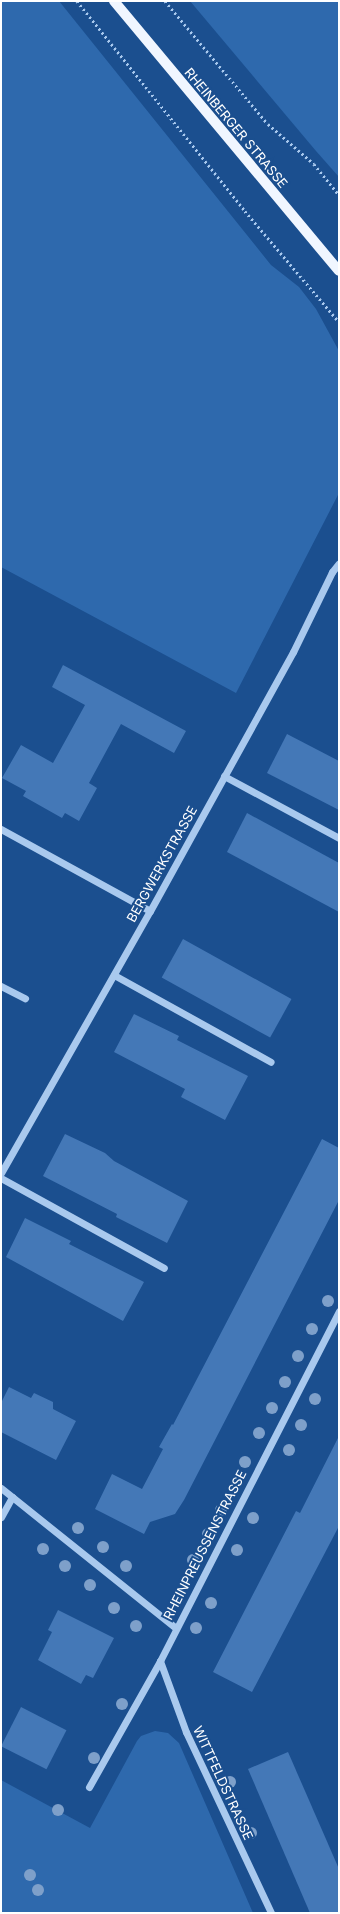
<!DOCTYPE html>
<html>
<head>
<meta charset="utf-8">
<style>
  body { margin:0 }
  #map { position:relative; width:340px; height:1914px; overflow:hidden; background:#1b4f8f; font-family:Inter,sans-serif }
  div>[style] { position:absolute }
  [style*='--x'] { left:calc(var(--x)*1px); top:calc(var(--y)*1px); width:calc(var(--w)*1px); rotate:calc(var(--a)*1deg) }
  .green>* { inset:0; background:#2e69ad }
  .building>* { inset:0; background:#4478b7; transform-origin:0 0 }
  .path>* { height:2.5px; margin-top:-1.25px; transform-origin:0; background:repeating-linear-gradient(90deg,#a9c9ee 0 2px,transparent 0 5px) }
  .minor>* { height:7px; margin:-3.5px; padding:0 3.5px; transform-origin:3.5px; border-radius:3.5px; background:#a9c9ee }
  .major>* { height:10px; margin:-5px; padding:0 5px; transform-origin:5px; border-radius:5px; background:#f0f6ff }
  .trees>* { width:12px; height:12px; margin:-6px; border-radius:50%; background:#7ea0ca }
  span { translate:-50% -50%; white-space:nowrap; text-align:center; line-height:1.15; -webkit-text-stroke:4px #1b4f8f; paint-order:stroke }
  .street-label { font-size:13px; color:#fff }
  .frame { position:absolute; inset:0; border:2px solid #fff; pointer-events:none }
</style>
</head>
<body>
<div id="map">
  <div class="green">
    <div style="clip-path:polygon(1px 1px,59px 1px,271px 265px,299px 287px,316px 309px,339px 351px,339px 493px,236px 693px,1px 567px)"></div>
    <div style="clip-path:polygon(190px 1px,339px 1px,339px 177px,316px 151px)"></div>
    <div style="clip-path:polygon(155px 1731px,168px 1733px,179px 1743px,253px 1913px,1px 1913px,1px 1780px,90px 1828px,137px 1741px,141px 1736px)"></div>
  </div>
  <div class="building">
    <div style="clip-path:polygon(63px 665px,186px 731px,174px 753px,121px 724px,89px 783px,97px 788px,79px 821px,65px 813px,62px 818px,23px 796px,26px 791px,2px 778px,21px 745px,53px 763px,85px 705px,52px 687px)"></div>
    <div style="clip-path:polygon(287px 734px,339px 761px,339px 810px,267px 773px)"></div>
    <div style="clip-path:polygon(247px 813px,339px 863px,339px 912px,227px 852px)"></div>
    <div style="left:183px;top:939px;width:124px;height:44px;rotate:29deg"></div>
    <div style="clip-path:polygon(134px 1014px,179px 1036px,177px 1040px,248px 1076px,225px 1120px,181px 1097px,185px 1089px,114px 1052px)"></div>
    <div style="clip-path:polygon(65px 1134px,105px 1153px,114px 1161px,188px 1201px,167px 1243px,116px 1217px,117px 1214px,43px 1176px)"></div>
    <div style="clip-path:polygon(322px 1139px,339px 1148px,339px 1200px,184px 1500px,175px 1514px,150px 1522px,144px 1534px,95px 1509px,112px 1474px,142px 1489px,163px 1449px,159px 1447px,172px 1424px,173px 1425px)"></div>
    <div style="clip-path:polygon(25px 1218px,71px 1241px,69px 1244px,144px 1282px,123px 1321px,6px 1257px)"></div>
    <div style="clip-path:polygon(9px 1387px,31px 1398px,34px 1393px,53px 1402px,53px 1409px,76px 1421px,56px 1460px,1px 1432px,1px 1403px)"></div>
    <div style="clip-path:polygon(339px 1436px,339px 1526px,252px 1692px,213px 1672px,296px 1511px,300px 1513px)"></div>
    <div style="clip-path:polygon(58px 1610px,114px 1638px,93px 1678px,86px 1675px,81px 1684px,38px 1660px,52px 1632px,48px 1630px)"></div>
    <div style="left:21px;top:1707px;width:51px;height:44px;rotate:27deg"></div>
    <div style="clip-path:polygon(288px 1752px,339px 1869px,339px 1913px,310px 1913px,248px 1769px)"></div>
  </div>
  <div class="path">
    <div style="--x:77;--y:1;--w:269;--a:51.3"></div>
    <div style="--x:245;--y:211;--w:145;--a:49.7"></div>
    <div style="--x:165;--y:1;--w:160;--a:50.1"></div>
    <div style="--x:268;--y:124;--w:61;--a:41"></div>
    <div style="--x:314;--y:164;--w:40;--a:51"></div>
  </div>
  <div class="minor">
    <div style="--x:224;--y:776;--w:131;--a:28.3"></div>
    <div style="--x:1;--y:829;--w:170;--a:28.8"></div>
    <div style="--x:114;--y:975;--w:179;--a:29"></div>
    <div style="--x:1;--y:986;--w:27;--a:27"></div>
    <div style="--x:1;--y:1173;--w:301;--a:-60.4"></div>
    <div style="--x:150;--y:911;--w:296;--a:-61.1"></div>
    <div style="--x:293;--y:652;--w:89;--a:-64"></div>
    <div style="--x:332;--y:572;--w:11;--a:-52"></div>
    <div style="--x:1;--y:1178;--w:186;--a:28.9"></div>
    <div style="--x:1;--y:1488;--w:224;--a:38.7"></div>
    <div style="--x:1;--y:1517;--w:23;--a:-61"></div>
    <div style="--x:160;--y:1661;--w:76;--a:69.9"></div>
    <div style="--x:186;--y:1732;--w:200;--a:64.8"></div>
    <div style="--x:89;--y:1787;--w:145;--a:-60.6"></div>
    <div style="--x:160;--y:1661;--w:393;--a:-62.9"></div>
  </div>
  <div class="major">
    <div style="--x:114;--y:1;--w:351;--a:50.2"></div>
  </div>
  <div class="trees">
    <div style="left:328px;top:1301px"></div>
    <div style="left:312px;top:1329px"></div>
    <div style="left:298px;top:1356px"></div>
    <div style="left:285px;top:1382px"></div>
    <div style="left:315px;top:1399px"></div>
    <div style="left:272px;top:1408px"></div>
    <div style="left:301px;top:1425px"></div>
    <div style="left:259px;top:1433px"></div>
    <div style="left:289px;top:1450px"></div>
    <div style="left:245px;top:1462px"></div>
    <div style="left:221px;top:1510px"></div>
    <div style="left:253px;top:1518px"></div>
    <div style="left:78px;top:1528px"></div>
    <div style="left:208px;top:1534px"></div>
    <div style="left:103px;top:1547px"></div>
    <div style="left:43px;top:1549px"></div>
    <div style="left:237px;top:1550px"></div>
    <div style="left:193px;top:1560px"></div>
    <div style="left:65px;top:1566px"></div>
    <div style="left:126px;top:1566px"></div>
    <div style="left:90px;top:1585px"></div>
    <div style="left:211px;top:1603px"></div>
    <div style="left:114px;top:1608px"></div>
    <div style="left:136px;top:1626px"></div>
    <div style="left:196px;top:1628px"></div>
    <div style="left:122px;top:1704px"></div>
    <div style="left:94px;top:1758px"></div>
    <div style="left:230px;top:1782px"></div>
    <div style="left:58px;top:1810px"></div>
    <div style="left:251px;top:1833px"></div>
    <div style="left:30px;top:1875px"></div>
    <div style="left:38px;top:1890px"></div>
  </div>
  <div class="street-label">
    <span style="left:236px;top:128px;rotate:50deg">RHEINBERGER STRASSE</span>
    <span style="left:162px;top:864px;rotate:-61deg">BERGWERKSTRASSE</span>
    <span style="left:205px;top:1545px;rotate:-63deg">RHEINPREUSSENSTRASSE</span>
    <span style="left:223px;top:1783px;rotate:65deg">WITTFELDSTRASSE</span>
  </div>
  <div class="frame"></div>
</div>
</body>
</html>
